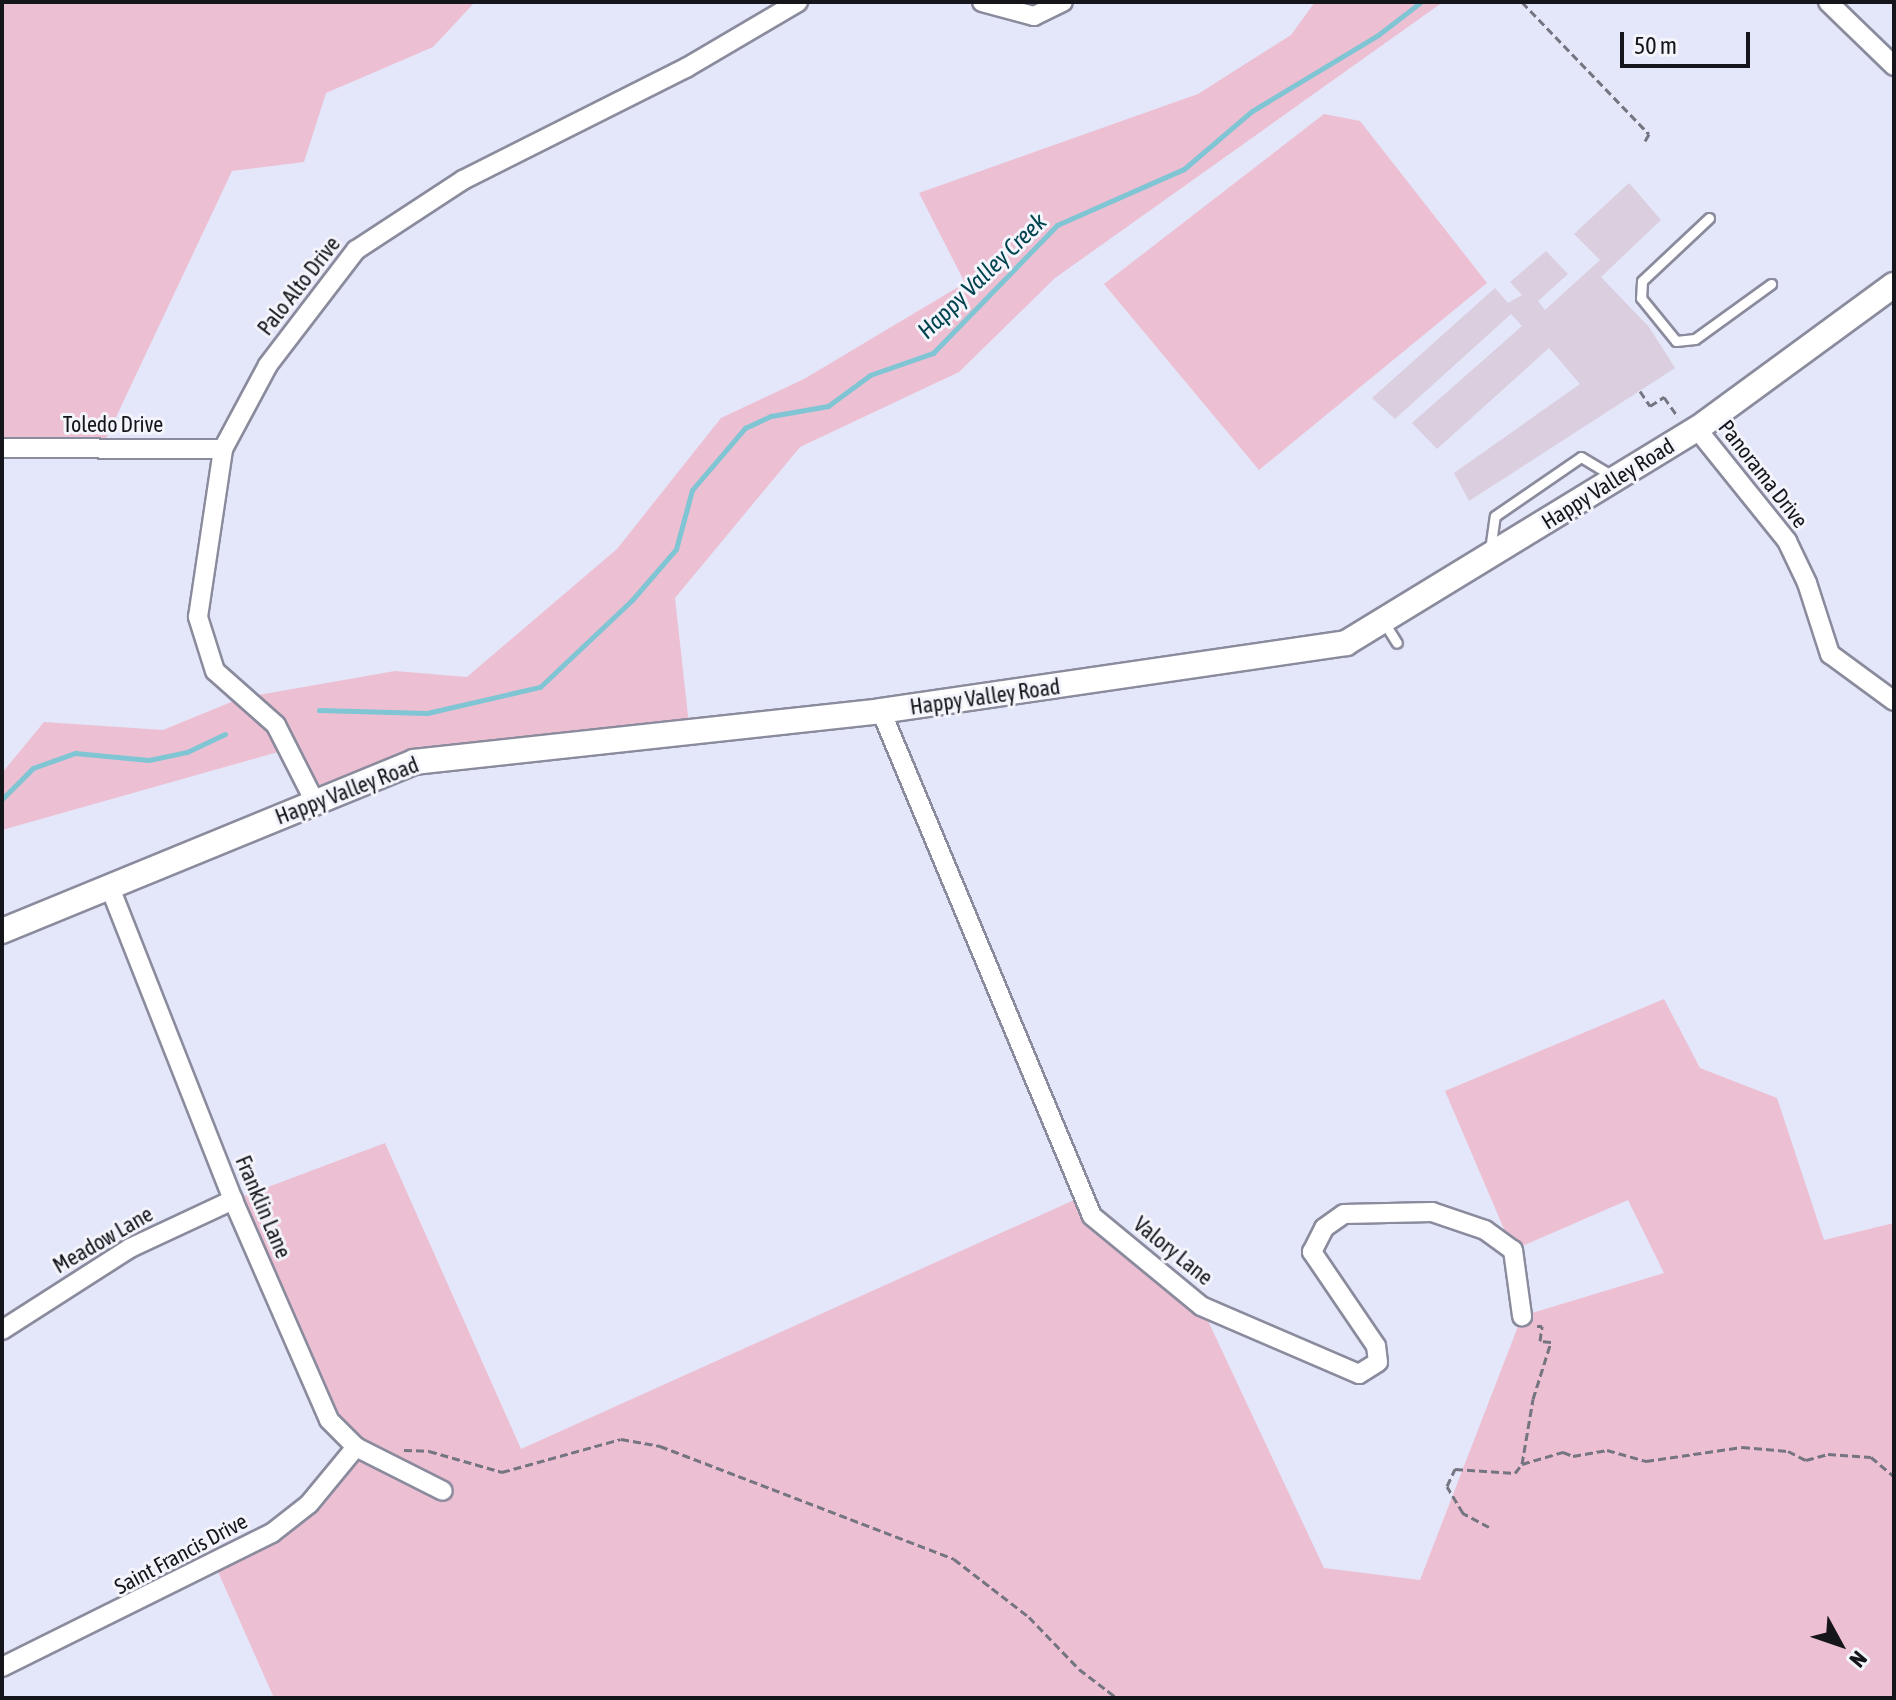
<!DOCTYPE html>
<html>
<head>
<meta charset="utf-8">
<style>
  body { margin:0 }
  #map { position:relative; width:1896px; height:1700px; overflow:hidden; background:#e4e6f9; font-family:"Asap Condensed",sans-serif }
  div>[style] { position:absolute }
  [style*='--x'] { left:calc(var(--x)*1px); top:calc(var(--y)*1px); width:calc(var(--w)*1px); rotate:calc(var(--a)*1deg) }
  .green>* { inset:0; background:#edbfd2 }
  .stream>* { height:5px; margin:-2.5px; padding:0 2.5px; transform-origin:2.5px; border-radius:2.5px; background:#7fc5d4 }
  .building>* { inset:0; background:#dacedf }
  .path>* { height:3px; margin-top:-1.5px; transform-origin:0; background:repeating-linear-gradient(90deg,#747581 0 8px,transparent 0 12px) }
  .roads { filter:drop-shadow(2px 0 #8a8b9d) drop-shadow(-2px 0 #8a8b9d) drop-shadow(0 2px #8a8b9d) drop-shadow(0 -2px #8a8b9d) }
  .service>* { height:9px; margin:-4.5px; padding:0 4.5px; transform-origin:4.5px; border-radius:4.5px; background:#fff }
  .minor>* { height:18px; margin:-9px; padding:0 9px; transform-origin:9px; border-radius:9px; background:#fff }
  .tertiary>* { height:24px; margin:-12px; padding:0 12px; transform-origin:12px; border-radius:12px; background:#fff }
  span { translate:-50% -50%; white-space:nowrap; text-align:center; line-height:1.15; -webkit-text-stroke:6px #f3f4fc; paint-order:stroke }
  .street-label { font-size:22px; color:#15161c }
  .water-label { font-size:24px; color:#00434e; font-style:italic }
  .frame { position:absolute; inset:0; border:4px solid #15161c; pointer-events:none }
  .north { position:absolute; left:1800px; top:1604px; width:80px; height:80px; -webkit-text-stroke:6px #f3f4fc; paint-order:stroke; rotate:130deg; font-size:22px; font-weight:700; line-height:32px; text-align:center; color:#15161c }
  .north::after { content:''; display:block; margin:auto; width:28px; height:36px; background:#15161c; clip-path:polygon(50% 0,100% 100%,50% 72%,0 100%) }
  .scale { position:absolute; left:1620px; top:32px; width:130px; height:36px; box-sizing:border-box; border:4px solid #15161c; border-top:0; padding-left:10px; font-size:24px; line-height:28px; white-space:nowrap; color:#15161c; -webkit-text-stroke:6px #f3f4fc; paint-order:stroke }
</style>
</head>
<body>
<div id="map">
  <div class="green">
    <div style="clip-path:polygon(2px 2px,475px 2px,433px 47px,326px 93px,304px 162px,232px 171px,101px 449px,2px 448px)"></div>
    <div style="clip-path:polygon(1315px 2px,1443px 2px,1055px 278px,959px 372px,800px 447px,675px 598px,690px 734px,456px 755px,315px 802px,285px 750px,2px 830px,2px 773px,44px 722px,163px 730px,241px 698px,395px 671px,467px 677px,617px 549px,721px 418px,804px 379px,965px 283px,919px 193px,1198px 94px,1291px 35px)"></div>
    <div style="clip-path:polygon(1324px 114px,1360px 121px,1487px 283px,1259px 470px,1104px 284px)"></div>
    <div style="clip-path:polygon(1664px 999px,1700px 1068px,1777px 1098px,1824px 1240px,1894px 1223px,1894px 1698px,274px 1698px,215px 1565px,272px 1533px,356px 1447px,329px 1420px,233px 1200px,385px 1143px,521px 1449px,1083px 1196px,1201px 1306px,1324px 1568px,1420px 1580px,1522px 1316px,1664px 1273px,1628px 1200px,1513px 1250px,1445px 1091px)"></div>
  </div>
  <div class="stream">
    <div style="--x:319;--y:710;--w:108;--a:1.6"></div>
    <div style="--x:427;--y:713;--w:116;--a:-13"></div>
    <div style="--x:540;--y:687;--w:127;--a:-43.4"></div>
    <div style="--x:632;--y:600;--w:67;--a:-49.2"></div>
    <div style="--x:676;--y:549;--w:61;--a:-74.8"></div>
    <div style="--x:692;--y:490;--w:82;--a:-49.5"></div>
    <div style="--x:745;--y:428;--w:29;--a:-25"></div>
    <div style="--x:771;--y:416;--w:58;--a:-10"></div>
    <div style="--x:828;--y:406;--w:52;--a:-36.4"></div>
    <div style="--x:870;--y:375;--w:67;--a:-19.2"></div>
    <div style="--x:933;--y:353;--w:178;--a:-45.9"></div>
    <div style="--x:1057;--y:225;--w:139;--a:-23.8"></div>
    <div style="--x:1184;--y:169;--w:89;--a:-40.5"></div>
    <div style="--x:1252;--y:111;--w:147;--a:-31.1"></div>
    <div style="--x:1378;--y:35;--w:54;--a:-37.5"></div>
    <div style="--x:2;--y:799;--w:44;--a:-45"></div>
    <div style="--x:33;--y:768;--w:45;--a:-19.7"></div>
    <div style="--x:75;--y:753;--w:74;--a:5.4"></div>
    <div style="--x:149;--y:760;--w:39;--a:-12"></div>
    <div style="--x:187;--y:752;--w:42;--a:-25.3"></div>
  </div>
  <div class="building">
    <div style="clip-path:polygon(1629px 183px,1661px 220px,1601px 277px,1649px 327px,1675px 368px,1469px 501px,1454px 473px,1580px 384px,1549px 348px,1437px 449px,1412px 423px,1522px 326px,1511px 314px,1395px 419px,1372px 398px,1495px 288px,1508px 303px,1522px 295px,1510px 282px,1546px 251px,1568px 274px,1538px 301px,1545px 310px,1600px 260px,1574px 234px)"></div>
  </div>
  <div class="path">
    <div style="--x:1522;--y:2;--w:183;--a:46.1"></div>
    <div style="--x:1649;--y:134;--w:8;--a:120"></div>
    <div style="--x:1640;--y:391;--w:18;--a:56"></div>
    <div style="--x:1650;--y:406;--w:17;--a:-33"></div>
    <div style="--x:1664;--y:397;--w:24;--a:55"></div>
    <div style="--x:404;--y:1450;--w:25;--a:2"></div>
    <div style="--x:429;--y:1451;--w:76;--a:16"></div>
    <div style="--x:502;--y:1472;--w:123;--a:-15.5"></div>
    <div style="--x:621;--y:1439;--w:40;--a:10"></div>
    <div style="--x:660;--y:1446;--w:315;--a:21"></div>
    <div style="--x:954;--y:1559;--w:95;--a:37.7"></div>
    <div style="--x:1029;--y:1617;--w:72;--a:46.1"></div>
    <div style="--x:1079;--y:1669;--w:48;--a:37.3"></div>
    <div style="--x:1522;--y:1464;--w:66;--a:-80.4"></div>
    <div style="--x:1533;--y:1399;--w:60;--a:-72.5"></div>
    <div style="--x:1551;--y:1342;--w:11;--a:-175"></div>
    <div style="--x:1540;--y:1341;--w:15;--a:-82"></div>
    <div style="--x:1542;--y:1326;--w:5;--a:180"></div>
    <div style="--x:1489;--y:1527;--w:30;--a:-152"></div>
    <div style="--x:1463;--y:1513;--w:31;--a:-121"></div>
    <div style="--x:1447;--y:1486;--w:19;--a:-65"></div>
    <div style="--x:1455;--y:1469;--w:60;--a:3.8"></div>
    <div style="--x:1515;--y:1473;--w:11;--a:-52"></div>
    <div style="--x:1522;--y:1464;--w:43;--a:-16.3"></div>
    <div style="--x:1563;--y:1452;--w:11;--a:22"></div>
    <div style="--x:1573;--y:1456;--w:35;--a:-10"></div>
    <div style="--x:1607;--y:1450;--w:41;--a:15.8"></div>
    <div style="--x:1646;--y:1461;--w:97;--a:-8.3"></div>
    <div style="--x:1742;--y:1447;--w:46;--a:5"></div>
    <div style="--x:1788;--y:1451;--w:20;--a:27"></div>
    <div style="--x:1806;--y:1460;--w:23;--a:-15"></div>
    <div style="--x:1828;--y:1454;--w:43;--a:4"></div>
    <div style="--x:1871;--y:1457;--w:30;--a:40"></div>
  </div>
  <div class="roads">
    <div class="service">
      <div style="--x:1709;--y:218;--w:92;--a:136.8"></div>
      <div style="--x:1642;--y:281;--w:17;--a:93"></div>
      <div style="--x:1641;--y:298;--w:55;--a:50.9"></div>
      <div style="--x:1676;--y:341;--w:19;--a:-6"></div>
      <div style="--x:1695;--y:339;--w:94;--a:-35.9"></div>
      <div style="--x:1490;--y:550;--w:34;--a:-82"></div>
      <div style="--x:1495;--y:516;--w:104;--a:-34.5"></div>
      <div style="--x:1581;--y:457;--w:39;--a:31"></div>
      <div style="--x:1385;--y:624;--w:22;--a:58"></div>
    </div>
    <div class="minor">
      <div style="--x:982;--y:2;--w:54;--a:15.1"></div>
      <div style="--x:1034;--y:16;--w:32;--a:-26"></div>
      <div style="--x:1828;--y:2;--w:92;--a:44.1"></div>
      <div style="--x:1697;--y:429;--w:144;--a:51.2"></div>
      <div style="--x:1787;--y:541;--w:47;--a:64.5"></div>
      <div style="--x:1807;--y:583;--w:75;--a:72.1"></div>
      <div style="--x:1830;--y:654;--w:79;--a:36.3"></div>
      <div style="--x:2;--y:448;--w:221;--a:0.3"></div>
      <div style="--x:881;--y:711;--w:547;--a:67.32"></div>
      <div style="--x:1092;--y:1216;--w:141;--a:39.5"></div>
      <div style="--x:1201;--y:1306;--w:172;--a:23.3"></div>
      <div style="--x:1359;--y:1374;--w:22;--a:-32"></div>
      <div style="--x:1378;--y:1362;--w:16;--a:-97"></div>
      <div style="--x:1376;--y:1346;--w:114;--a:-124.2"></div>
      <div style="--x:1312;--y:1252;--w:27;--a:-63"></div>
      <div style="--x:1324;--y:1228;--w:24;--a:-35"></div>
      <div style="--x:1344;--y:1214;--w:88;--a:-1.3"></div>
      <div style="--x:1432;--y:1212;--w:56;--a:18.8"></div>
      <div style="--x:1485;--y:1230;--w:34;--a:36"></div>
      <div style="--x:1513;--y:1250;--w:67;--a:82.2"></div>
      <div style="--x:315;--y:802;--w:86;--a:-116.9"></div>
      <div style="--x:276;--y:725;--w:81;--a:-138.5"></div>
      <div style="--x:215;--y:671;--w:57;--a:-107.5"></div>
      <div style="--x:198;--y:617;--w:170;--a:-81.5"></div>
      <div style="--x:223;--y:449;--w:95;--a:-61.8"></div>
      <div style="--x:268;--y:365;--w:145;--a:-52.6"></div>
      <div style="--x:356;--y:250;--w:128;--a:-33.2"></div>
      <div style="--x:463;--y:180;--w:250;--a:-26.7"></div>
      <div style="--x:686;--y:68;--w:130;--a:-30.5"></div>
      <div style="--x:109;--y:885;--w:339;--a:68.5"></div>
      <div style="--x:233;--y:1200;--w:240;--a:66.4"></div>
      <div style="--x:329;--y:1420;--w:38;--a:45"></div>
      <div style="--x:356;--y:1447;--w:97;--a:26.8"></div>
      <div style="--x:2;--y:1330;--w:152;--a:-32.6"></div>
      <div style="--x:130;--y:1248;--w:114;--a:-25"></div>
      <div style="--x:2;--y:1667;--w:301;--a:-26.4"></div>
      <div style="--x:272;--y:1533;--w:47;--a:-38.1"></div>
      <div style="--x:309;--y:1504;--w:74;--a:-50.5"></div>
    </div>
    <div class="tertiary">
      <div style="--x:2;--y:931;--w:445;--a:-22.3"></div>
      <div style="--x:414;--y:762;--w:470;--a:-6.2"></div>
      <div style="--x:881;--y:711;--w:470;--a:-8.3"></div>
      <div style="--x:1346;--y:643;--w:411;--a:-31.4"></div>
      <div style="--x:1697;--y:429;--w:244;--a:-36.2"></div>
    </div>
  </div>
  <div class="street-label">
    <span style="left:299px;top:286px;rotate:-52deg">Palo Alto Drive</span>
    <span style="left:113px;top:425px">Toledo Drive</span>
    <span style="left:1763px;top:474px;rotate:52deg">Panorama Drive</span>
    <span style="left:1608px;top:484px;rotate:-32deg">Happy Valley Road</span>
    <span style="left:985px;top:697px;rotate:-8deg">Happy Valley Road</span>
    <span style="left:347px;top:791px;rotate:-21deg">Happy Valley Road</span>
    <span style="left:263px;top:1207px;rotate:67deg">Franklin Lane</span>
    <span style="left:103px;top:1240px;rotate:-30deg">Meadow Lane</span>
    <span style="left:1173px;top:1251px;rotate:39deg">Valory Lane</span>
    <span style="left:181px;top:1554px;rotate:-28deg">Saint Francis Drive</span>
  </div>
  <div class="water-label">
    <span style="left:982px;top:276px;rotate:-44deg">Happy Valley Creek</span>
  </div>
  <div class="frame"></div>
  <div class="north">N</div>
  <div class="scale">50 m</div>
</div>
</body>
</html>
